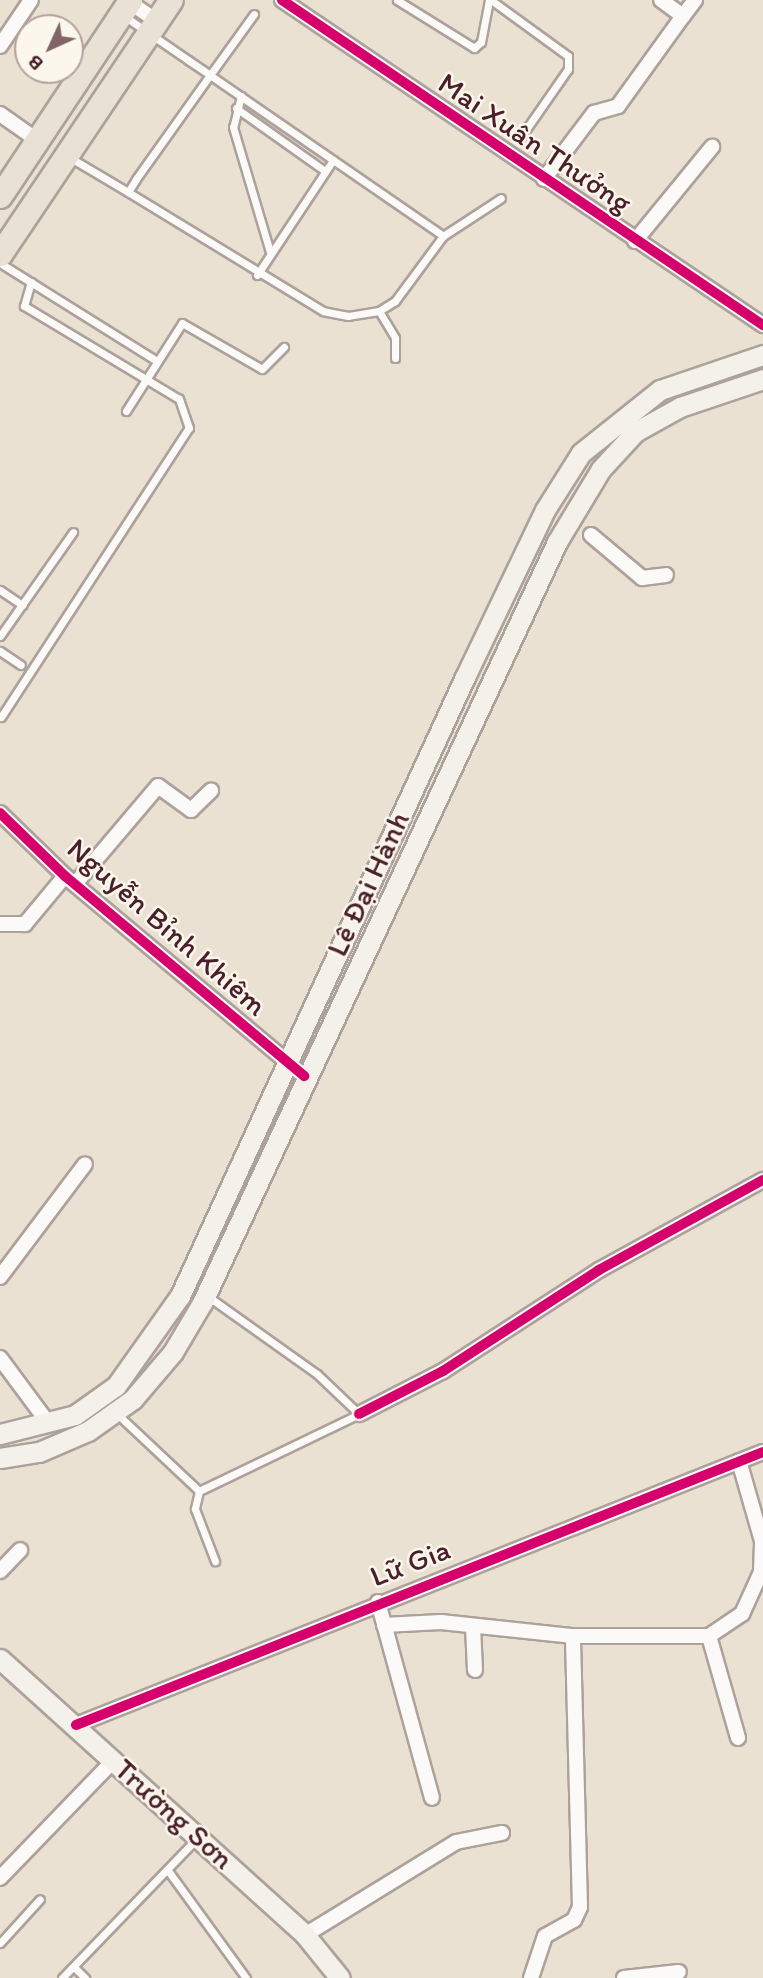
<!DOCTYPE html>
<html>
<head>
<meta charset="utf-8">
<style>
  body { margin:0 }
  #map { position:relative; width:763px; height:1978px; overflow:hidden; background:#ebe1d3; font-family:Itim,sans-serif }
  div>[style] { position:absolute }
  [style*='--x'] { left:calc(var(--x)*1px); top:calc(var(--y)*1px); width:calc(var(--w)*1px); rotate:calc(var(--a)*1deg) }
  .roads { filter:drop-shadow(2px 0 #ada29b) drop-shadow(-2px 0 #ada29b) drop-shadow(0 2px #ada29b) drop-shadow(0 -2px #ada29b) }
  .lane>* { height:7px; margin:-3.5px; padding:0 3.5px; transform-origin:3.5px; border-radius:3.5px; background:#fcfaf8 }
  .street>* { height:14px; margin:-7px; padding:0 7px; transform-origin:7px; border-radius:7px; background:#fcfaf8 }
  .secondary>* { height:19px; margin:-9.5px; padding:0 9.5px; transform-origin:9.5px; border-radius:9.5px; background:#f4f0ea }
  .primary>* { height:23px; margin:-11.5px; padding:0 11.5px; transform-origin:11.5px; border-radius:11.5px; background:#e8e1d4 }
  .cycleway>* { height:10px; margin:-5px; padding:0 5px; transform-origin:5px; border-radius:5px; background:#d6006c }
  span { translate:-50% -50%; white-space:nowrap; text-align:center; line-height:1.15; -webkit-text-stroke:5px #fbf7ec; paint-order:stroke }
  .street-label { font-size:30px; color:#4a1f2b }
  .north { position:absolute; left:14px; top:14px; width:70px; height:70px; box-sizing:border-box; background:#fbf7ec; border:2px solid #b4a19f; border-radius:50%; rotate:225deg; font-size:19px; font-weight:700; line-height:28px; text-align:center; color:#4a1f2b }
  .north::after { content:''; display:block; margin:auto; width:24px; height:32px; background:#826366; clip-path:polygon(50% 0,100% 100%,50% 72%,0 100%) }
</style>
</head>
<body>
<div id="map">
  <div class="roads">
    <div class="lane">
      <div style="--x:397;--y:0;--w:91;--a:31.9"></div>
      <div style="--x:474;--y:48;--w:9;--a:-41"></div>
      <div style="--x:481;--y:42;--w:43;--a:-79.2"></div>
      <div style="--x:491;--y:0;--w:95;--a:36"></div>
      <div style="--x:568;--y:56;--w:13;--a:90"></div>
      <div style="--x:568;--y:69;--w:84;--a:124.8"></div>
      <div style="--x:124;--y:16;--w:78;--a:34.5"></div>
      <div style="--x:188;--y:60;--w:27;--a:34"></div>
      <div style="--x:210;--y:75;--w:283;--a:34.6"></div>
      <div style="--x:443;--y:236;--w:81;--a:126.4"></div>
      <div style="--x:395;--y:301;--w:19;--a:148"></div>
      <div style="--x:379;--y:311;--w:31;--a:171"></div>
      <div style="--x:348;--y:316;--w:25;--a:-169"></div>
      <div style="--x:323;--y:311;--w:228;--a:-148.6"></div>
      <div style="--x:128;--y:192;--w:15;--a:-58"></div>
      <div style="--x:136;--y:179;--w:128;--a:-54.6"></div>
      <div style="--x:210;--y:75;--w:75;--a:-54.2"></div>
      <div style="--x:241;--y:96;--w:32;--a:104"></div>
      <div style="--x:233;--y:127;--w:130;--a:73.5"></div>
      <div style="--x:236;--y:108;--w:109;--a:35.3"></div>
      <div style="--x:69;--y:157;--w:69;--a:30.7"></div>
      <div style="--x:443;--y:236;--w:69;--a:-33.2"></div>
      <div style="--x:0;--y:263;--w:185;--a:32"></div>
      <div style="--x:257;--y:275;--w:138;--a:-56.5"></div>
      <div style="--x:379;--y:311;--w:31;--a:59"></div>
      <div style="--x:395;--y:338;--w:20;--a:90"></div>
      <div style="--x:126;--y:411;--w:104;--a:-57.5"></div>
      <div style="--x:182;--y:323;--w:92;--a:29.9"></div>
      <div style="--x:262;--y:369;--w:31;--a:-45"></div>
      <div style="--x:0;--y:590;--w:27;--a:34"></div>
      <div style="--x:0;--y:636;--w:127;--a:-54.9"></div>
      <div style="--x:0;--y:651;--w:25;--a:34"></div>
      <div style="--x:1;--y:717;--w:345;--a:-57"></div>
      <div style="--x:189;--y:428;--w:31;--a:-109"></div>
      <div style="--x:179;--y:399;--w:181;--a:-149"></div>
      <div style="--x:24;--y:306;--w:25;--a:-74"></div>
      <div style="--x:115;--y:1412;--w:115;--a:43.2"></div>
      <div style="--x:199;--y:1491;--w:178;--a:-25.7"></div>
      <div style="--x:359;--y:1414;--w:58;--a:-136.4"></div>
      <div style="--x:317;--y:1374;--w:136;--a:-144.6"></div>
      <div style="--x:199;--y:1491;--w:18;--a:103"></div>
      <div style="--x:195;--y:1509;--w:56;--a:69"></div>
      <div style="--x:169;--y:1872;--w:131;--a:54"></div>
      <div style="--x:0;--y:1943;--w:59;--a:-47.7"></div>
      <div style="--x:74;--y:1967;--w:16;--a:45"></div>
      <div style="--x:62;--y:1978;--w:194;--a:-46"></div>
    </div>
    <div class="street">
      <div style="--x:126;--y:0;--w:37;--a:34"></div>
      <div style="--x:282;--y:0;--w:581;--a:34.05"></div>
      <div style="--x:683;--y:16;--w:20;--a:-53"></div>
      <div style="--x:0;--y:46;--w:55;--a:-56"></div>
      <div style="--x:0;--y:114;--w:45;--a:35.1"></div>
      <div style="--x:544;--y:179;--w:83;--a:-52.9"></div>
      <div style="--x:594;--y:113;--w:25;--a:-16"></div>
      <div style="--x:618;--y:106;--w:111;--a:-54.2"></div>
      <div style="--x:683;--y:16;--w:27;--a:-144"></div>
      <div style="--x:635;--y:241;--w:122;--a:-50.7"></div>
      <div style="--x:591;--y:535;--w:67;--a:40.1"></div>
      <div style="--x:642;--y:578;--w:24;--a:-7"></div>
      <div style="--x:0;--y:813;--w:91;--a:44.1"></div>
      <div style="--x:65;--y:876;--w:312;--a:39.9"></div>
      <div style="--x:75;--y:884;--w:128;--a:-49.7"></div>
      <div style="--x:158;--y:786;--w:41;--a:36"></div>
      <div style="--x:191;--y:810;--w:28;--a:-44"></div>
      <div style="--x:0;--y:924;--w:25;--a:0"></div>
      <div style="--x:25;--y:924;--w:62;--a:-50.2"></div>
      <div style="--x:0;--y:1277;--w:141;--a:-53"></div>
      <div style="--x:0;--y:1358;--w:82;--a:53.4"></div>
      <div style="--x:359;--y:1414;--w:94;--a:-27.1"></div>
      <div style="--x:443;--y:1371;--w:186;--a:-32.9"></div>
      <div style="--x:599;--y:1270;--w:187;--a:-28.8"></div>
      <div style="--x:0;--y:1571;--w:29;--a:-46"></div>
      <div style="--x:378;--y:1602;--w:203;--a:74.6"></div>
      <div style="--x:384;--y:1625;--w:57;--a:-3"></div>
      <div style="--x:441;--y:1622;--w:133;--a:6.1"></div>
      <div style="--x:573;--y:1636;--w:136;--a:0"></div>
      <div style="--x:709;--y:1636;--w:40;--a:-34"></div>
      <div style="--x:742;--y:1614;--w:46;--a:-65.7"></div>
      <div style="--x:761;--y:1572;--w:31;--a:-88"></div>
      <div style="--x:762;--y:1541;--w:83;--a:-106"></div>
      <div style="--x:473;--y:1626;--w:44;--a:87.4"></div>
      <div style="--x:709;--y:1636;--w:106;--a:74.1"></div>
      <div style="--x:76;--y:1725;--w:739;--a:-21.67"></div>
      <div style="--x:0;--y:1878;--w:164;--a:-46"></div>
      <div style="--x:305;--y:1935;--w:177;--a:-31.6"></div>
      <div style="--x:456;--y:1842;--w:47;--a:-11.1"></div>
      <div style="--x:531;--y:1978;--w:44;--a:-71.6"></div>
      <div style="--x:545;--y:1936;--w:33;--a:-29"></div>
      <div style="--x:574;--y:1920;--w:14;--a:-65"></div>
      <div style="--x:580;--y:1907;--w:271;--a:-91.5"></div>
      <div style="--x:624;--y:1978;--w:55;--a:-6.2"></div>
    </div>
    <div class="secondary">
      <div style="--x:0;--y:1434;--w:77;--a:-14.2"></div>
      <div style="--x:75;--y:1415;--w:50;--a:-35.3"></div>
      <div style="--x:116;--y:1386;--w:110;--a:-54.6"></div>
      <div style="--x:180;--y:1296;--w:681;--a:-65.28"></div>
      <div style="--x:465;--y:677;--w:185;--a:-64.4"></div>
      <div style="--x:545;--y:510;--w:67;--a:-57.7"></div>
      <div style="--x:581;--y:453;--w:101;--a:-38.6"></div>
      <div style="--x:660;--y:390;--w:109;--a:-18.8"></div>
      <div style="--x:0;--y:1458;--w:39;--a:-9"></div>
      <div style="--x:39;--y:1452;--w:53;--a:-23.2"></div>
      <div style="--x:88;--y:1431;--w:55;--a:-35.4"></div>
      <div style="--x:133;--y:1399;--w:62;--a:-49.6"></div>
      <div style="--x:173;--y:1352;--w:57;--a:-59.4"></div>
      <div style="--x:202;--y:1303;--w:840;--a:-64.99"></div>
      <div style="--x:557;--y:542;--w:85;--a:-58.9"></div>
      <div style="--x:601;--y:469;--w:50;--a:-47.4"></div>
      <div style="--x:635;--y:432;--w:51;--a:-29.1"></div>
      <div style="--x:680;--y:407;--w:88;--a:-18.6"></div>
      <div style="--x:0;--y:1659;--w:411;--a:42.1"></div>
      <div style="--x:305;--y:1935;--w:55;--a:50.9"></div>
    </div>
    <div class="primary">
      <div style="--x:0;--y:196;--w:235;--a:-56.4"></div>
      <div style="--x:0;--y:254;--w:306;--a:-56.1"></div>
    </div>
  </div>
  <div class="cycleway">
    <div style="--x:282;--y:0;--w:581;--a:34.05"></div>
    <div style="--x:0;--y:813;--w:91;--a:44.1"></div>
    <div style="--x:65;--y:876;--w:312;--a:39.9"></div>
    <div style="--x:359;--y:1414;--w:94;--a:-27.1"></div>
    <div style="--x:443;--y:1371;--w:186;--a:-32.9"></div>
    <div style="--x:599;--y:1270;--w:187;--a:-28.8"></div>
    <div style="--x:76;--y:1725;--w:739;--a:-21.67"></div>
  </div>
  <div class="street-label">
    <span style="left:535px;top:143px;rotate:34deg">Mai Xuân Thưởng</span>
    <span style="left:368px;top:884px;rotate:-65deg">Lê Đại Hành</span>
    <span style="left:167px;top:927px;rotate:41deg">Nguyễn Bỉnh Khiêm</span>
    <span style="left:410px;top:1563px;rotate:-21deg">Lữ Gia</span>
    <span style="left:174px;top:1814px;rotate:42deg">Trường Sơn</span>
  </div>
  <div class="north">B</div>
</div>
</body>
</html>
